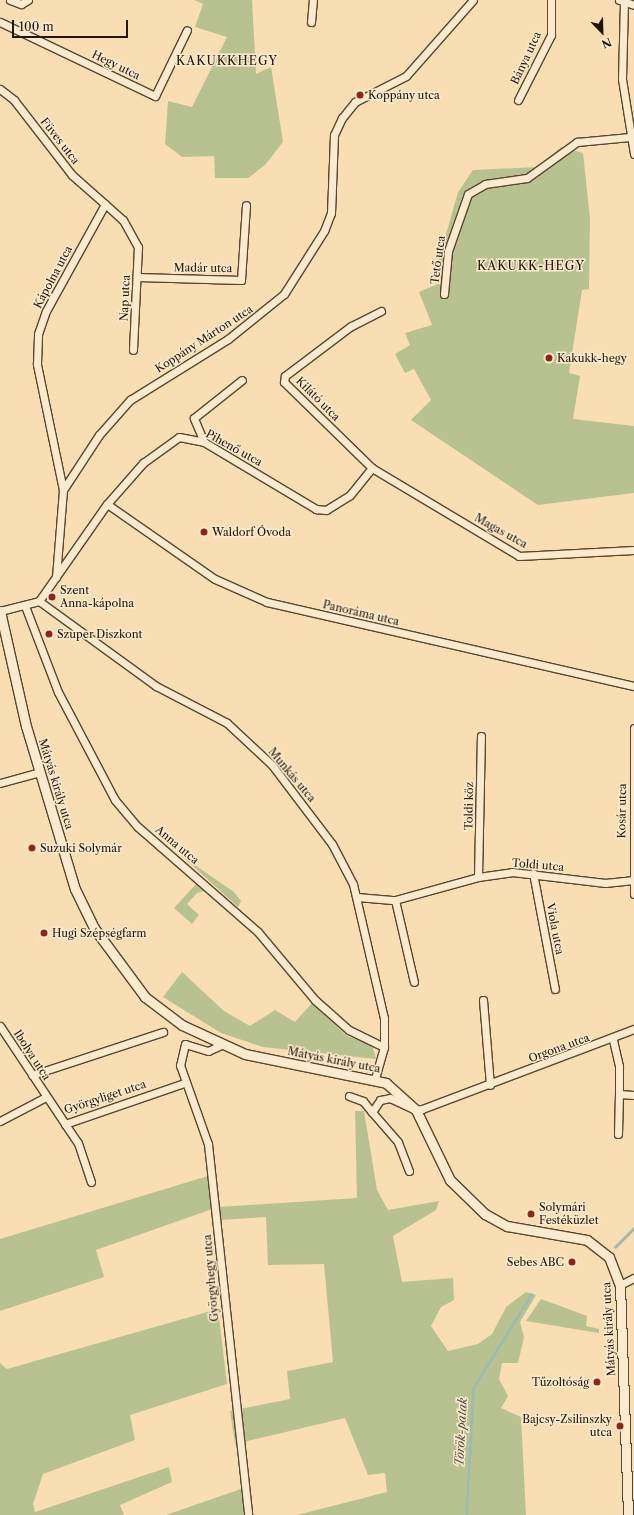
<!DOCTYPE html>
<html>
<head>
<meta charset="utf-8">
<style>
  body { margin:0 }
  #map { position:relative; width:634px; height:1515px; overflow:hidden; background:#f9deb3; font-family:"Libre Caslon Text",serif }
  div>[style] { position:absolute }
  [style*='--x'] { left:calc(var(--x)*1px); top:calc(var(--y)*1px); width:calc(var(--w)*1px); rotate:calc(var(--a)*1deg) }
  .green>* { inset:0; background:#b8c291 }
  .stream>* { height:2.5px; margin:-1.25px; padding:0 1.25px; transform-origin:1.25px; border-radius:1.25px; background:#9ebcae }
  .roads { filter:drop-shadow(1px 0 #584730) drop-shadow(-1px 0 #584730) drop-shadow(0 1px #584730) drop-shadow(0 -1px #584730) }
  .street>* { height:7px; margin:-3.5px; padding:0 3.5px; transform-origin:3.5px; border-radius:3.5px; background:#fbeace }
  .secondary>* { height:9px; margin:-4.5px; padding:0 4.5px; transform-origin:4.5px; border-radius:4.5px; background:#fbeace }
  .dots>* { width:11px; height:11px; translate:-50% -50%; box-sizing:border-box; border:2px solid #fbeace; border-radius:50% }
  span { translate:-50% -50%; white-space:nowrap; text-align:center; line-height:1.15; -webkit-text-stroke:3px #fbeace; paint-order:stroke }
  .street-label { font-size:11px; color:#231505 }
  .poi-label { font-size:11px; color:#231505 }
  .left { translate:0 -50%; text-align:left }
  .right { translate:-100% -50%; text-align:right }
  .neighbourhood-label { font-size:12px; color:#231505; letter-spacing:1px }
  .water-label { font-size:12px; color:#4e4f40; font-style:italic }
  .north { position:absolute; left:582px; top:12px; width:40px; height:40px; -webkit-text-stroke:3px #fbeace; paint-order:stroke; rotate:157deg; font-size:11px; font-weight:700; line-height:16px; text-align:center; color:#231505 }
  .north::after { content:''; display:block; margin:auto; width:14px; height:18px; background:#231505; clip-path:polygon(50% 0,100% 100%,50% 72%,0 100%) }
  .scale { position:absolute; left:12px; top:20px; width:116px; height:18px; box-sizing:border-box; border:2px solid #231505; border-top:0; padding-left:5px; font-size:12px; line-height:14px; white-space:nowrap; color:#231505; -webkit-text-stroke:3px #fbeace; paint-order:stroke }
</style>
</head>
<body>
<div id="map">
  <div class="green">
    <div style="clip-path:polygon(194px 0,252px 0,256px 74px,271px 67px,283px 142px,265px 165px,248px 178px,215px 178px,214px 156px,182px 157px,165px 144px,168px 101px,192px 107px,227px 37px,195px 27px,203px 4px)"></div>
    <div style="clip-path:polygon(561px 147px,583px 153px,590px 219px,589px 289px,582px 290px,569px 373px,580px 376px,573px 419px,634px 426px,634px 493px,538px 505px,411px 420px,431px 400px,414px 369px,405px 373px,395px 354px,410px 345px,405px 333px,432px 325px,419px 292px,437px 284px,438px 262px,458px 192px,473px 170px,538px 167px)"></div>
    <div style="clip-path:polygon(182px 856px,234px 892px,241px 901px,238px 907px)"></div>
    <div style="clip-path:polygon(196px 884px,204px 891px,197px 893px,187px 904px,199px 915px,192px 924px,174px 908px)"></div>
    <div style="clip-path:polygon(182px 972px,224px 1011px,250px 1026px,275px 1010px,295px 1022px,312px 1003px,347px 1036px,372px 1045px,376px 1059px,263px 1047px,221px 1033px,163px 997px)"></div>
    <div style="clip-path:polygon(355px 1111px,364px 1111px,377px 1190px,388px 1210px,439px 1201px,436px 1210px,393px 1236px,402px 1282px,453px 1278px,454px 1300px,441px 1307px,431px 1326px,448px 1351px,478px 1344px,492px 1334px,506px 1307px,526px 1292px,536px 1295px,520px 1322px,524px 1337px,518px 1363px,502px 1363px,499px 1379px,508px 1396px,501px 1408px,521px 1417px,526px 1515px,297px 1515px,387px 1492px,385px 1473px,368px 1475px,345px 1418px,235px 1444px,230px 1411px,290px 1399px,287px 1371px,333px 1362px,324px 1264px,268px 1265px,266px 1217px,220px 1220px,218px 1207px,96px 1250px,104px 1277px,0 1311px,0 1239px,208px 1176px,214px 1208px,218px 1207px,357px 1198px)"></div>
    <div style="clip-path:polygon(541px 1299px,587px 1316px,586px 1326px,599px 1329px,599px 1333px,526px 1321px)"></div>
    <div style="clip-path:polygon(218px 1309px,227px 1384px,130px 1415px,135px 1440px,43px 1474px,33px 1504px,35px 1512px,169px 1467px,172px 1482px,120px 1505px,124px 1515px,0 1515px,0 1363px,7px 1369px)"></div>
    <div style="clip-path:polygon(241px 1489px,245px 1515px,166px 1515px)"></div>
  </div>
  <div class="stream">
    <div style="--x:615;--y:1247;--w:27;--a:-45"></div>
    <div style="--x:466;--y:1515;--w:127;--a:-86.8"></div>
    <div style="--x:473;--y:1388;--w:110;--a:-58.1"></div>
  </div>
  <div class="roads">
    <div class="street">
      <div style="--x:10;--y:0;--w:12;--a:20"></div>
      <div style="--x:21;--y:4;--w:8;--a:-30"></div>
      <div style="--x:619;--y:0;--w:16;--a:18"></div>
      <div style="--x:624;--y:2;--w:77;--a:91.5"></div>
      <div style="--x:622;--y:79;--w:76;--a:80.9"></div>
      <div style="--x:0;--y:22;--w:172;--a:25.5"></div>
      <div style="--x:155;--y:96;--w:73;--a:-64.1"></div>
      <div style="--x:311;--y:22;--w:22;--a:-85"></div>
      <div style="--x:0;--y:89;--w:18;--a:38"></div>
      <div style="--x:14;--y:100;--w:95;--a:52.3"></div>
      <div style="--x:72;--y:175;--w:44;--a:41.3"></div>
      <div style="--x:518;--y:100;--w:73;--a:-63.1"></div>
      <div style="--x:551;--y:35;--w:35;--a:-90"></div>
      <div style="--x:137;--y:277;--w:104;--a:1.7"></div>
      <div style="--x:241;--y:280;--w:75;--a:-86.2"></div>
      <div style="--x:444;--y:294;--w:43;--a:-84.7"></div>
      <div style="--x:448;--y:251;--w:60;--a:-70.7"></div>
      <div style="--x:468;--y:194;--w:20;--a:-30"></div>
      <div style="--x:485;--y:184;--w:42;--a:-8.1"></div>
      <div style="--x:527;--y:178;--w:62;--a:-35.8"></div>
      <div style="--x:577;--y:142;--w:53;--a:-5.4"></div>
      <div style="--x:381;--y:311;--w:34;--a:153"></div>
      <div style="--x:351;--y:326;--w:83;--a:142.9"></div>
      <div style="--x:285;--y:376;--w:6;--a:99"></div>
      <div style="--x:284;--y:382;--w:123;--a:44.3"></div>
      <div style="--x:372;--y:468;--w:171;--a:30.9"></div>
      <div style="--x:519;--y:556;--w:115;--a:-3"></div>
      <div style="--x:204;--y:442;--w:26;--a:-113"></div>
      <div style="--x:194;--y:418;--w:61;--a:-38.4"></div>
      <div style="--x:63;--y:490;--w:129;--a:-101.7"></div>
      <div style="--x:37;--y:364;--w:30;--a:-88"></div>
      <div style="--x:38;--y:334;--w:24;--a:-71"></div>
      <div style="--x:46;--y:311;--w:122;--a:-61.1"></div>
      <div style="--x:105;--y:204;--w:24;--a:42"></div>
      <div style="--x:123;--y:220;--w:31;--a:61"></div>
      <div style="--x:138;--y:247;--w:103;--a:92.8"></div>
      <div style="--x:107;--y:504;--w:131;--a:34.8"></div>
      <div style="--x:215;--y:579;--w:57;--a:23.9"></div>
      <div style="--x:267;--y:602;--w:376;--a:12.9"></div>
      <div style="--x:56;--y:577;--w:87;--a:-85.4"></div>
      <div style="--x:63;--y:490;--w:66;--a:-56.8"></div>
      <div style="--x:99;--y:435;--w:47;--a:-48.5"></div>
      <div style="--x:130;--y:400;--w:115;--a:-31.9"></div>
      <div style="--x:228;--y:339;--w:72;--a:-38.8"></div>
      <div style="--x:284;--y:294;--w:75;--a:-57.6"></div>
      <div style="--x:324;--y:231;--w:19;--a:-69"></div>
      <div style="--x:331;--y:213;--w:78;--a:-87.8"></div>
      <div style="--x:334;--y:135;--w:19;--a:-65"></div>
      <div style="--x:342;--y:118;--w:21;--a:-51"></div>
      <div style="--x:355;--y:102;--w:57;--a:-27"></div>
      <div style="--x:406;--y:76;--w:101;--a:-48.6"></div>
      <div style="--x:39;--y:601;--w:145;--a:36"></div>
      <div style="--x:156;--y:686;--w:80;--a:27.5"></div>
      <div style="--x:227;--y:723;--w:62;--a:43"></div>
      <div style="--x:272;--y:765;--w:99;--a:52.8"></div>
      <div style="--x:332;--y:844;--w:45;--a:62.3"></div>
      <div style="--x:353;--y:884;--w:138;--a:77"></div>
      <div style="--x:384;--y:1018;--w:29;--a:90"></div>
      <div style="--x:384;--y:1047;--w:32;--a:106"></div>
      <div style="--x:39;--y:601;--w:118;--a:-55"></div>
      <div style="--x:107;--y:504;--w:55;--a:-48.7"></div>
      <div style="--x:143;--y:463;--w:44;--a:-35.8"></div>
      <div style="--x:179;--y:437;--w:25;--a:11"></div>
      <div style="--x:204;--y:442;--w:131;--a:30.9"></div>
      <div style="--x:316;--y:509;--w:10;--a:6"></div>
      <div style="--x:326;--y:510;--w:28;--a:-32"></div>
      <div style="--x:350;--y:495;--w:35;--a:-51"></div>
      <div style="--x:25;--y:606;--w:92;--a:69"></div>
      <div style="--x:58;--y:692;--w:122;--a:62.2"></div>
      <div style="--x:115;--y:800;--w:35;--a:50"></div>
      <div style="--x:138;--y:827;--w:159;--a:41.2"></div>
      <div style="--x:258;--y:932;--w:89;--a:50"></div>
      <div style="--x:315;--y:1000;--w:45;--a:41.4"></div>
      <div style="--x:349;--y:1030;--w:39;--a:26"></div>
      <div style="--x:0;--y:611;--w:40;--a:-14.4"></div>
      <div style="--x:634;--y:728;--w:166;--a:90"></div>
      <div style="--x:0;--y:783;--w:41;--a:-15.4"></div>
      <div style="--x:533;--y:873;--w:118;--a:79.3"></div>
      <div style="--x:478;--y:877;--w:141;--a:-88.8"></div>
      <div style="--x:357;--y:897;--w:38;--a:5"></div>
      <div style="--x:395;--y:900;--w:86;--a:-15.5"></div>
      <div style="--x:478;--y:877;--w:34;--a:-8"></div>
      <div style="--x:512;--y:872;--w:94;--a:6.7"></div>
      <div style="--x:605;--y:883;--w:29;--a:-6"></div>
      <div style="--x:395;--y:900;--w:84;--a:77"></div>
      <div style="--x:483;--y:1000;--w:85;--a:85.3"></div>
      <div style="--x:0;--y:1026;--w:118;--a:56.4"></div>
      <div style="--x:65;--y:1124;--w:126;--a:-19"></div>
      <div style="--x:613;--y:1040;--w:27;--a:77"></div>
      <div style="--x:619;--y:1066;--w:28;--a:90"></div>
      <div style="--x:619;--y:1094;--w:15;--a:4"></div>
      <div style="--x:221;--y:1045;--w:14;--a:155"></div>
      <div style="--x:208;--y:1051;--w:24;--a:-163"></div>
      <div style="--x:185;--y:1044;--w:22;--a:103"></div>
      <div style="--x:180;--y:1065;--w:84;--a:70.5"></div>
      <div style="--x:208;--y:1144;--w:373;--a:83.8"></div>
      <div style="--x:32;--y:1075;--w:138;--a:-18.2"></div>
      <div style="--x:349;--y:1096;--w:15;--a:20"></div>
      <div style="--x:363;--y:1101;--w:14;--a:51"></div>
      <div style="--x:0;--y:1121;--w:52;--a:-27.6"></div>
      <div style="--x:65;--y:1124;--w:23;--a:56"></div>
      <div style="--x:78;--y:1143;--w:41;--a:71.6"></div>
      <div style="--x:618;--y:1134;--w:40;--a:-88.6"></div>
      <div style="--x:409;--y:1171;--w:31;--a:-111"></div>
      <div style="--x:398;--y:1142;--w:40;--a:-131"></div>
      <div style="--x:372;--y:1112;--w:14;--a:-56"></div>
      <div style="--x:380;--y:1100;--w:10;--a:-11"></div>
      <div style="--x:390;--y:1098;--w:29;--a:25"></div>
      <div style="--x:416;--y:1110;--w:6;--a:-9"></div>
      <div style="--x:422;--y:1109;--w:227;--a:-20.7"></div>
      <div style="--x:620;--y:1285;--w:16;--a:-27"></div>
    </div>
    <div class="secondary">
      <div style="--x:0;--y:611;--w:118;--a:77.3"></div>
      <div style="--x:26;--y:726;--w:170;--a:73.3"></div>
      <div style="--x:75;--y:889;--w:43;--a:64"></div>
      <div style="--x:94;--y:928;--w:86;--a:53.5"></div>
      <div style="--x:145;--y:997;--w:46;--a:37.1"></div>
      <div style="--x:182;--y:1025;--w:69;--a:24.7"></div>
      <div style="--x:245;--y:1054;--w:144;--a:11.6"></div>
      <div style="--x:386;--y:1083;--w:40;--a:42"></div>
      <div style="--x:416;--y:1110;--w:78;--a:64.1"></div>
      <div style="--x:450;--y:1180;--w:49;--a:44.2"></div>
      <div style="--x:485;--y:1214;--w:25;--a:29"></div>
      <div style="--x:507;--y:1226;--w:81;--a:9.9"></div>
      <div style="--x:587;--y:1240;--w:28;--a:38"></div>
      <div style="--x:609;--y:1257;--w:30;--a:69"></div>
      <div style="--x:620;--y:1285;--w:230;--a:88"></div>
    </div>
  </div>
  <div class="dots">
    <div style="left:360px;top:95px;background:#8f2418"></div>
    <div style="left:549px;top:358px;background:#8f2418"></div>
    <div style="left:204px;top:532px;background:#8f2418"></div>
    <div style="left:52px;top:597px;background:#8f2418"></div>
    <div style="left:49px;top:634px;background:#8f2418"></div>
    <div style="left:32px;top:848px;background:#8f2418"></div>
    <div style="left:44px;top:933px;background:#8f2418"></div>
    <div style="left:531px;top:1214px;background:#8f2418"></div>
    <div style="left:572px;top:1262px;background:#8f2418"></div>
    <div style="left:597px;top:1382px;background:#8f2418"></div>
    <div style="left:620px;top:1426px;background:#8f2418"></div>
  </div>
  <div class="street-label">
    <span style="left:526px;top:58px;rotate:-65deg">Bánya utca</span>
    <span style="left:116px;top:65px;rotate:26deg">Hegy utca</span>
    <span style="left:60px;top:141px;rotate:52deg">Füves utca</span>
    <span style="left:438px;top:260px;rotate:-82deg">Tető utca</span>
    <span style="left:203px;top:268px;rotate:1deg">Madár utca</span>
    <span style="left:53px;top:277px;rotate:-62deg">Kápolna utca</span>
    <span style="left:125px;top:298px;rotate:-87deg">Nap utca</span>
    <span style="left:204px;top:339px;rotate:-33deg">Koppány Márton utca</span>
    <span style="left:318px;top:399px;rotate:45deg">Kilátó utca</span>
    <span style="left:234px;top:448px;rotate:29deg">Pihenő utca</span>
    <span style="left:501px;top:531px;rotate:29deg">Magas utca</span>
    <span style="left:361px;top:613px;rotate:13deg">Panoráma utca</span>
    <span style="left:292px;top:775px;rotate:50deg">Munkás utca</span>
    <span style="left:56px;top:784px;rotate:73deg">Mátyás király utca</span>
    <span style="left:469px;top:806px;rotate:-89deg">Toldi köz</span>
    <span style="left:622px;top:811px;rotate:-89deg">Kosár utca</span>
    <span style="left:177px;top:845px;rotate:40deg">Anna utca</span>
    <span style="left:538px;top:865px;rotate:5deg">Toldi utca</span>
    <span style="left:555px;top:929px;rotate:79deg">Viola utca</span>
    <span style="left:559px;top:1048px;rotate:-20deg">Orgona utca</span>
    <span style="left:32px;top:1055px;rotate:57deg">Ibolya utca</span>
    <span style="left:334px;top:1060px;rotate:11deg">Mátyás király utca</span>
    <span style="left:105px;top:1097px;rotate:-18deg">Györgyliget utca</span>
    <span style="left:211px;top:1278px;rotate:-95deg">Györgyhegy utca</span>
    <span style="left:609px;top:1329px;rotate:-93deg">Mátyás király utca</span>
  </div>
  <div class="poi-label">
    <span class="left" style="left:368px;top:95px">Koppány utca</span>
    <span class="left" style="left:557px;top:358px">Kakukk-hegy</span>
    <span class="left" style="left:212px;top:532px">Waldorf Óvoda</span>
    <span class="left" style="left:60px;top:597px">Szent<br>Anna-kápolna</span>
    <span class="left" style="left:57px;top:634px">Szuper Diszkont</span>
    <span class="left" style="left:40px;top:848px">Suzuki Solymár</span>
    <span class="left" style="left:52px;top:933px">Hugi Szépségfarm</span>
    <span class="left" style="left:539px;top:1214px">Solymári<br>Festéküzlet</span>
    <span class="right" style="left:564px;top:1262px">Sebes ABC</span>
    <span class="right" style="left:589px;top:1382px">Tűzoltóság</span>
    <span class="right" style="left:612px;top:1426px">Bajcsy-Zsilinszky<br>utca</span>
  </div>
  <div class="neighbourhood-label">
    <span style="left:227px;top:61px">KAKUKKHEGY</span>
    <span style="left:531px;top:266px">KAKUKK-HEGY</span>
  </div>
  <div class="water-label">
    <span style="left:461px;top:1432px;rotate:-87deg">Török-patak</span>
  </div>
  <div class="north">N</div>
  <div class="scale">100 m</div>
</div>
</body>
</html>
